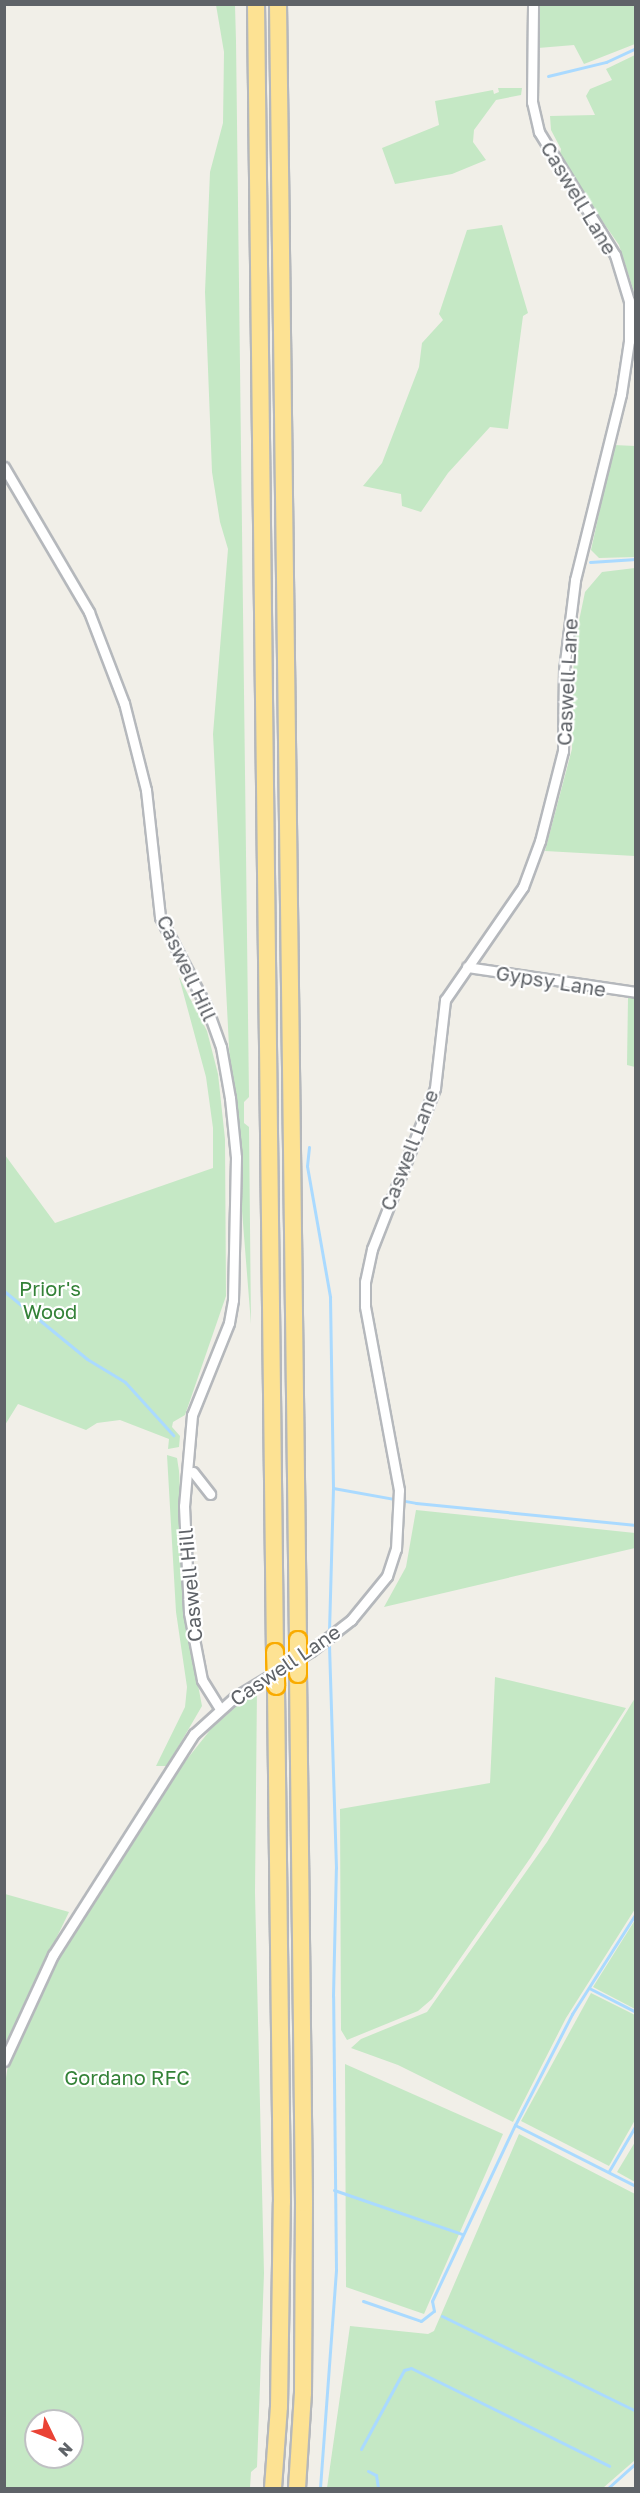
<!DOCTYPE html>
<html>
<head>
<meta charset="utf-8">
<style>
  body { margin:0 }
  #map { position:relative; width:640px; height:2493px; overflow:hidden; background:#f1efe8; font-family:"Golos Text",sans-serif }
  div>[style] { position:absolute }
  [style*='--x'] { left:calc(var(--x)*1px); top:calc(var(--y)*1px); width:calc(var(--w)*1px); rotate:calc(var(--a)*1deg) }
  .green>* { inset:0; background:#c5e8c5 }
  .stream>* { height:3px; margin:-1.5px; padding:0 1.5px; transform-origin:1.5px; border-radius:1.5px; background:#aadaff }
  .roads { filter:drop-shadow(2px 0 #b5b8bc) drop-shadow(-2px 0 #b5b8bc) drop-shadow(0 2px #b5b8bc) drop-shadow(0 -2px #b5b8bc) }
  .street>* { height:9px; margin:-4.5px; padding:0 4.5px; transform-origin:4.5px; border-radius:4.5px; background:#fff }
  .highway>* { height:16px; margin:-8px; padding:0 8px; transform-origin:8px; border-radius:8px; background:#fde293 }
  .bridges { filter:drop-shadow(2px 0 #f9ab00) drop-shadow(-2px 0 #f9ab00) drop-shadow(0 2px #f9ab00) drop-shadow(0 -2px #f9ab00) }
  .highway-bridge>* { height:16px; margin:-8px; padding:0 8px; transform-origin:8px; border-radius:8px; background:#fde293 }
  span { translate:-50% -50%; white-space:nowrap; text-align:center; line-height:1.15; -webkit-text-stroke:4.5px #fff; paint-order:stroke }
  .street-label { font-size:20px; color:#5f6368 }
  .park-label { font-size:20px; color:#348238 }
  .frame { position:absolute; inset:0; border:6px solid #5f6368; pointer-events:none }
  .north { position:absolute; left:24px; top:2409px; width:60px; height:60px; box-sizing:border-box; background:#fff; border:2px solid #bfc1c3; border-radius:50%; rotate:133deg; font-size:16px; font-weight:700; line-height:24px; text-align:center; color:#5f6368 }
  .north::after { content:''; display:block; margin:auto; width:21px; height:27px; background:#ea4335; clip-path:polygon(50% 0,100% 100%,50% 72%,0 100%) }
</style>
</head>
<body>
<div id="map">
  <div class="green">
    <div style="clip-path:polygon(216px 5px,235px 5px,236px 41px,249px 1097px,244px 1102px,244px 1123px,249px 1127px,251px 1324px,229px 1047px,213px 734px,228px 549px,220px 522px,212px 472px,205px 292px,210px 172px,223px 123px,224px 52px)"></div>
    <div style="clip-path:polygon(538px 5px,635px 5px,635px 44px,584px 64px,574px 45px,538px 48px)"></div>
    <div style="clip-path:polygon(635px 55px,635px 295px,619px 245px,559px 159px,561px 149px,551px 130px,550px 116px,595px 115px,586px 96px,590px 89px,612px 80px,606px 69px)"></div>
    <div style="clip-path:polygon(498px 88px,522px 88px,521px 95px,496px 100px,474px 130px,473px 142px,486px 160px,452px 174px,395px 184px,382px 148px,439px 125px,435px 101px,493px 90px,494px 94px,499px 92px)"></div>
    <div style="clip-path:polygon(502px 225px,528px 313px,523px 316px,508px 429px,490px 427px,448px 473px,421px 512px,402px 506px,401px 494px,363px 486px,382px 463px,419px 367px,422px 343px,443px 320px,439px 314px,467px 230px)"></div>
    <div style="clip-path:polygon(614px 445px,635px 446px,635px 557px,599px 558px,591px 550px)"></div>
    <div style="clip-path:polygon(635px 568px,635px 856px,545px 851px,572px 749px,574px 645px,585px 592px,602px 572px)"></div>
    <div style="clip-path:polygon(179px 977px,207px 1031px,218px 1074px,225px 1139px,226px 1296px,185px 1415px,173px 1422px,172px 1427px,180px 1436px,179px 1447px,168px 1449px,169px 1439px,120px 1420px,97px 1423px,86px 1430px,18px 1404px,5px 1425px,5px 1155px,55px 1223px,213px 1168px,213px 1128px,206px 1077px)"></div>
    <div style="clip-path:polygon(628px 998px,635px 998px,635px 1067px,627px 1065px)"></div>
    <div style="clip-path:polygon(167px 1455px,177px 1458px,179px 1471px,187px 1627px,202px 1706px,167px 1766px,156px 1766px,185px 1707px,187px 1687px,176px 1612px)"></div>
    <div style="clip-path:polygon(416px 1510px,635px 1533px,635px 1548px,384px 1607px,406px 1567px)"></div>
    <div style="clip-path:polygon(495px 1677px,626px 1708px,531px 1857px,432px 1999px,418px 2011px,347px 2040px,341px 2030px,340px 1809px,490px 1783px)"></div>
    <div style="clip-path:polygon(evenodd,257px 1688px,255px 1893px,264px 2273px,257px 2467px,251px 2472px,250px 2488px,5px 2488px,4px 2092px,8px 2064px,49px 1971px,172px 1778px,211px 1729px,257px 1688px,36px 2421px,72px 2421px,72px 2457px,36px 2457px,36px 2421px)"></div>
    <div style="clip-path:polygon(635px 1698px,635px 1909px,566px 2018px,513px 2122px,398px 2065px,351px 2048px,361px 2039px,427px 2012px,547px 1842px)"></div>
    <div style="clip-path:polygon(5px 1894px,69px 1912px,5px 2044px)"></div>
    <div style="clip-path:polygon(635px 1920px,636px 2009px,635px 2009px,593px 1987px)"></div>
    <div style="clip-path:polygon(591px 1993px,635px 2015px,635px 2120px,609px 2166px,521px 2121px)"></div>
    <div style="clip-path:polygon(345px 2064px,503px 2134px,424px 2314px,346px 2287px)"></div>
    <div style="clip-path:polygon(519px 2134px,635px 2194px,635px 2460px,603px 2488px,327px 2488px,350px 2326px,428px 2334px,434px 2331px)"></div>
    <div style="clip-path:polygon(635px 2142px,635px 2182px,617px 2172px)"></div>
  </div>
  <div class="stream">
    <div style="--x:548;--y:76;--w:60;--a:-13.6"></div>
    <div style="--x:606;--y:62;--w:33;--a:-25"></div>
    <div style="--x:590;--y:562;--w:46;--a:-3.7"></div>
    <div style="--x:309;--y:1147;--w:19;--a:96"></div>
    <div style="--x:307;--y:1166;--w:133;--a:80"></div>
    <div style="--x:330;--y:1297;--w:191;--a:89.1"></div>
    <div style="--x:333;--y:1488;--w:145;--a:91.6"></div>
    <div style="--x:4;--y:1291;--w:107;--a:39.3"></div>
    <div style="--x:87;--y:1359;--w:44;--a:31.2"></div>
    <div style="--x:125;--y:1382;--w:72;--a:47.8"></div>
    <div style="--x:333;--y:1488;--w:84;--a:10.2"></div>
    <div style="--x:416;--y:1503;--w:221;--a:5.7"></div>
    <div style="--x:589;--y:1988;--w:53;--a:27.1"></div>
    <div style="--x:515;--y:2125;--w:136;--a:26.8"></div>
    <div style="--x:609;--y:2171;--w:53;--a:-59.6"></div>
    <div style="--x:334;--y:2190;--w:135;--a:19"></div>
    <div style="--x:363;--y:2301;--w:61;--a:19"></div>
    <div style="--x:421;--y:2321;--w:16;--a:-38"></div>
    <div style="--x:434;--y:2311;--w:10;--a:-101"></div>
    <div style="--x:432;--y:2301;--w:195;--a:-64.8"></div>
    <div style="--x:515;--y:2125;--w:125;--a:-62.8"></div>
    <div style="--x:572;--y:2014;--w:120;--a:-57.6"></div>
    <div style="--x:442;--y:2316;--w:216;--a:26.1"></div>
    <div style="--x:361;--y:2449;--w:90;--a:-61.4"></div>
    <div style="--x:404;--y:2370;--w:7;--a:-16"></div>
    <div style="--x:411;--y:2368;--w:221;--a:26.3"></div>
    <div style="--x:368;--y:2471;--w:9;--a:27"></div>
    <div style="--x:376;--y:2475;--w:13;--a:81"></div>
    <div style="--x:320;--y:2488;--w:219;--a:-85.8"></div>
    <div style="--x:336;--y:2270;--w:274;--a:-90.6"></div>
    <div style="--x:333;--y:1996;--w:128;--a:-88.7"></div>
    <div style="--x:336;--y:1868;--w:229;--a:-91.8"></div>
    <div style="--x:608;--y:2488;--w:38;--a:-42"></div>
  </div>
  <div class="roads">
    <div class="street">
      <div style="--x:4;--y:467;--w:168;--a:59.6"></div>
      <div style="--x:89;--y:612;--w:97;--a:69"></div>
      <div style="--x:124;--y:703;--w:90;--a:75.8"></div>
      <div style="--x:146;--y:790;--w:128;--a:83.7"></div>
      <div style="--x:160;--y:917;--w:102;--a:62.7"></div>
      <div style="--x:207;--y:1008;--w:41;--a:70.3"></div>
      <div style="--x:221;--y:1047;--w:52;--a:80"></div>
      <div style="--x:230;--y:1098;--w:59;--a:84.2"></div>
      <div style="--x:236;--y:1157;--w:143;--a:91.2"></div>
      <div style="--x:233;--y:1300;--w:23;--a:100"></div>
      <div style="--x:229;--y:1323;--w:99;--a:111.9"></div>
      <div style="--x:192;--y:1415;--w:91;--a:95"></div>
      <div style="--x:184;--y:1506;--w:107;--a:87.3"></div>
      <div style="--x:189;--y:1613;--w:68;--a:79"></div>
      <div style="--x:202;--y:1680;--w:34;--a:58"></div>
      <div style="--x:467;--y:967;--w:171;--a:8.4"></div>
      <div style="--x:193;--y:1472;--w:28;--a:52"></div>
      <div style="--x:4;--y:2061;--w:117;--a:-65.2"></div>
      <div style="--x:53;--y:1955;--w:262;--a:-57.5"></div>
      <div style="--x:194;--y:1734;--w:55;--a:-42.1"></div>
      <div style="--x:235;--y:1697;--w:89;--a:-31.2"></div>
      <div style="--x:311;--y:1651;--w:51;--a:-37.8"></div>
      <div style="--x:351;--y:1620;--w:57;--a:-50.7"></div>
      <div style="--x:387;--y:1576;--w:28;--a:-72"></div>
      <div style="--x:396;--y:1549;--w:59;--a:-87.1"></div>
      <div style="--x:399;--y:1490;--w:187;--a:-100.5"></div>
      <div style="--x:365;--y:1306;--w:24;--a:-90"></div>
      <div style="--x:365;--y:1282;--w:34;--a:-78"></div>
      <div style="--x:372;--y:1249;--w:173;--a:-68.6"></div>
      <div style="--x:435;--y:1088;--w:89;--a:-83.5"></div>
      <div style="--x:445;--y:1000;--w:137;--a:-55.4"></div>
      <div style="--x:523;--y:887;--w:49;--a:-69.7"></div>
      <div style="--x:540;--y:841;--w:93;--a:-75.7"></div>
      <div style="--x:563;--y:751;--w:81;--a:-89.3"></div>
      <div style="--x:564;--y:670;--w:91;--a:-83"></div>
      <div style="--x:575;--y:580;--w:192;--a:-76.1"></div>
      <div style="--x:621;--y:394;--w:54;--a:-81.4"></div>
      <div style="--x:629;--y:341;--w:40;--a:-90"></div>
      <div style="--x:629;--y:301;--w:48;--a:-106.9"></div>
      <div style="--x:615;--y:255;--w:145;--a:-121.7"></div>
      <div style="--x:539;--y:132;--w:31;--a:-103"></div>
      <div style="--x:532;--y:102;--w:98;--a:-89.4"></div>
    </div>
    <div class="highway">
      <div style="--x:256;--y:4;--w:1648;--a:89.34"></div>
      <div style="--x:278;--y:4;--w:1636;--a:89.3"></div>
      <div style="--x:273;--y:2488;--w:81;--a:-85.8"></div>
      <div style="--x:279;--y:2407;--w:205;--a:-89.2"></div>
      <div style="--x:282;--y:2202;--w:516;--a:-90.67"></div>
      <div style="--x:297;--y:2488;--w:95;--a:-86.4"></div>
      <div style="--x:303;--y:2393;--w:190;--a:-89.7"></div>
      <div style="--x:304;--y:2203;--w:529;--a:-90.65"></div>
    </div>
  </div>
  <div class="bridges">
    <div class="highway-bridge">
      <div style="--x:298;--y:1640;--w:34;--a:90"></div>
      <div style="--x:275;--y:1652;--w:34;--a:88"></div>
    </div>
  </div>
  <div class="street-label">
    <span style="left:579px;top:198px;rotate:59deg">Caswell Lane</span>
    <span style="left:567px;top:682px;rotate:-87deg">Caswell Lane</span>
    <span style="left:187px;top:968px;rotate:65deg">Caswell Hill</span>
    <span style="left:551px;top:981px;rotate:9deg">Gypsy Lane</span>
    <span style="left:409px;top:1150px;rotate:-69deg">Caswell Lane</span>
    <span style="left:190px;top:1585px;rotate:-95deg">Caswell Hill</span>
    <span style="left:285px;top:1665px;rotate:-34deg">Caswell Lane</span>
  </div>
  <div class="park-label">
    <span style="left:50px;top:1300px">Prior's<br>Wood</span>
    <span style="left:127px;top:2077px">Gordano RFC</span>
  </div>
  <div class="frame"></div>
  <div class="north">N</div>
</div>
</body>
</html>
